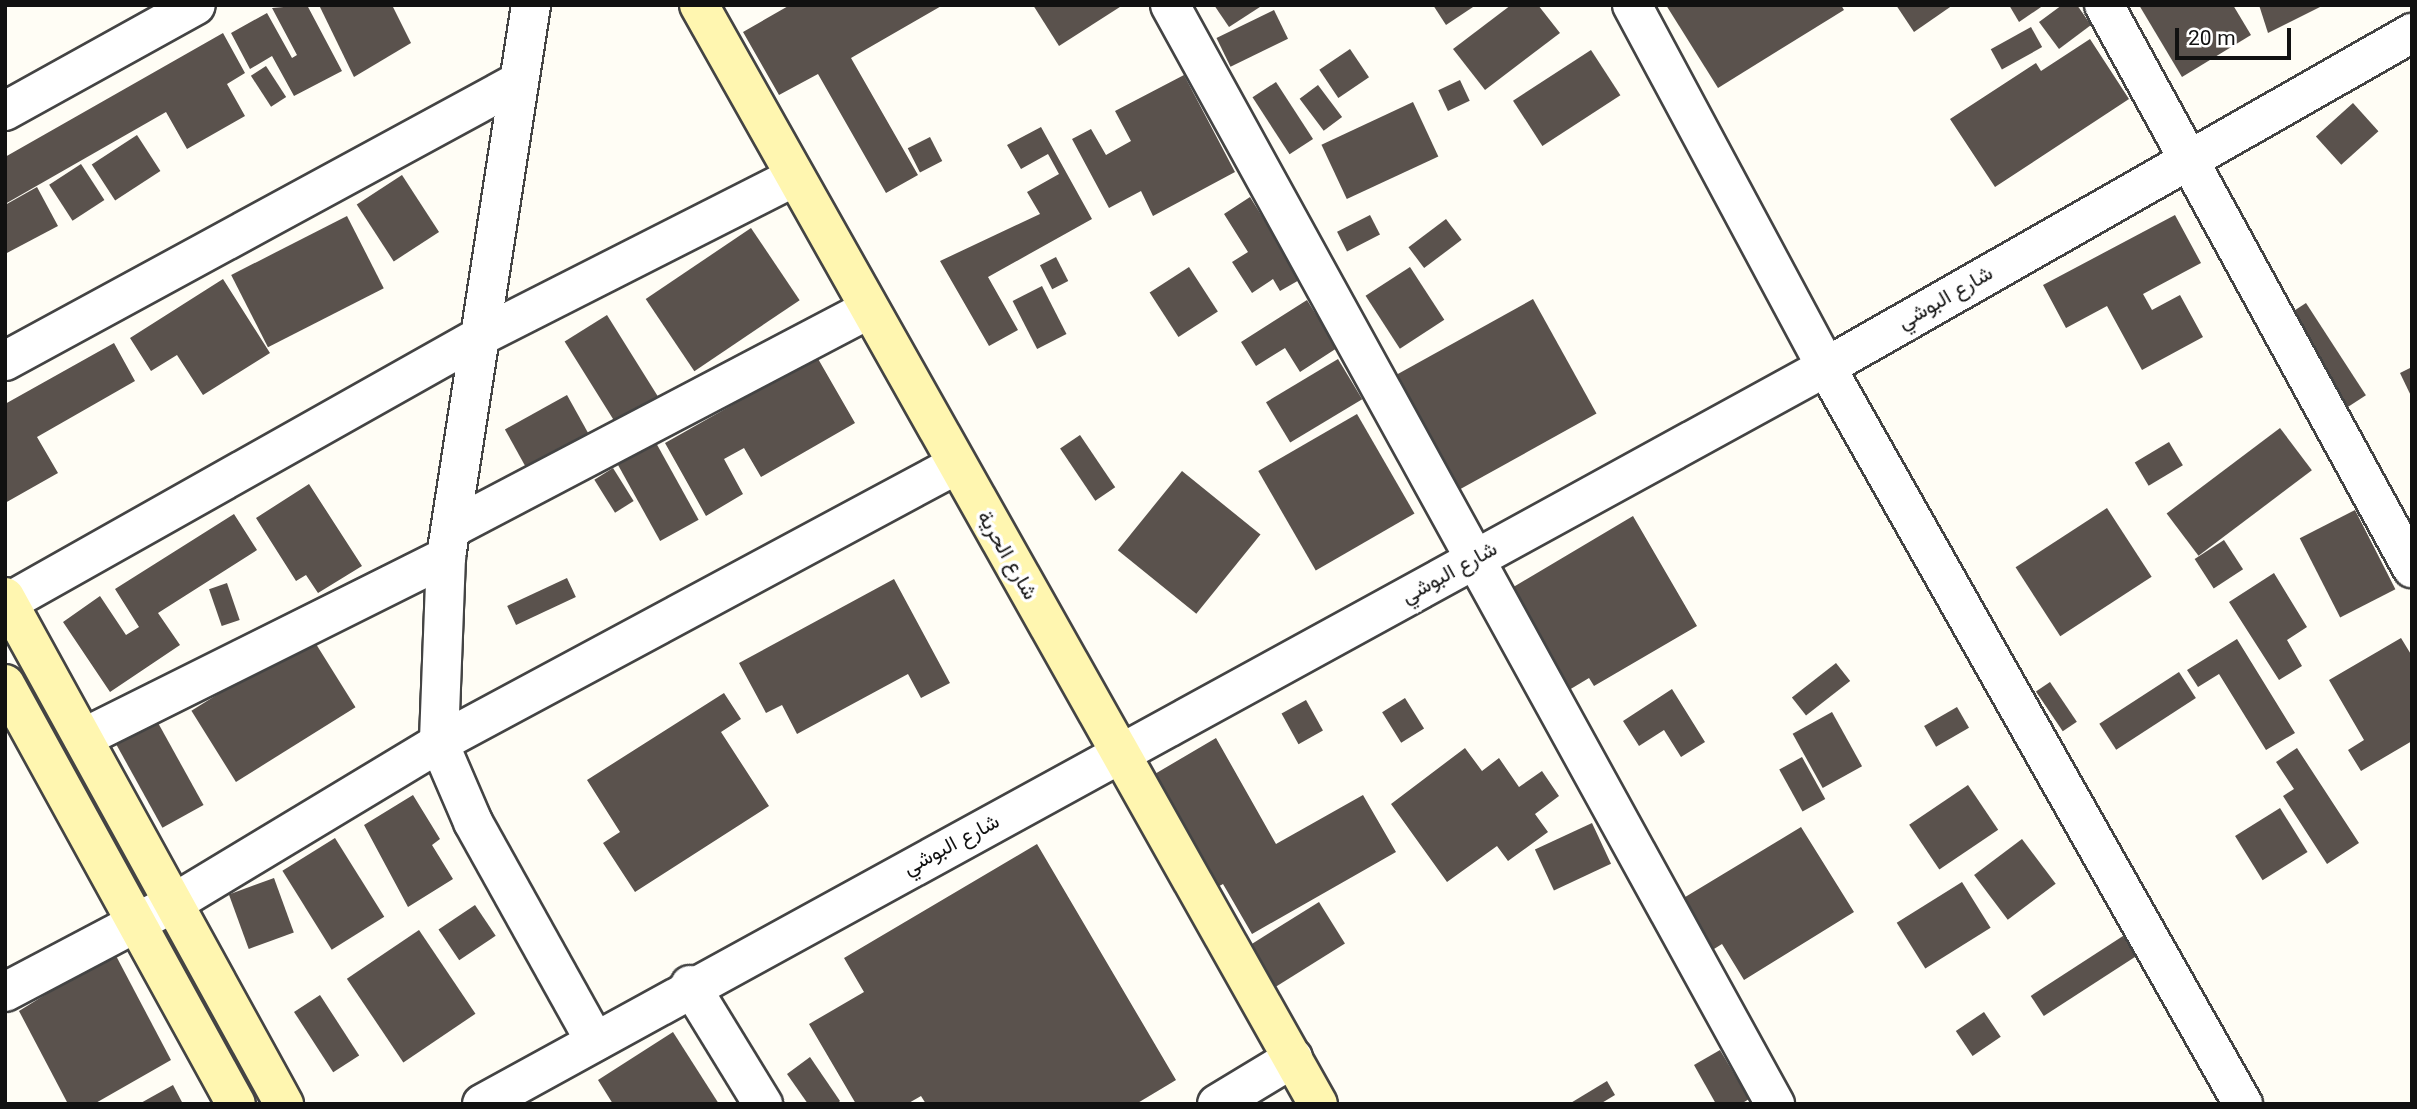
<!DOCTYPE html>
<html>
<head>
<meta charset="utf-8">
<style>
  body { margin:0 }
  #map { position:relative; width:2417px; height:1109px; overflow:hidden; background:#fffdf5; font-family:Georgia,Vazirmatn,serif }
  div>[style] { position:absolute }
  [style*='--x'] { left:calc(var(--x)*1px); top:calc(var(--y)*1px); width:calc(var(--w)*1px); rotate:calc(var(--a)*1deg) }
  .building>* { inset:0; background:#5a524d; transform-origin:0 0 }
  .roads { filter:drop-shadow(2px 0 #444) drop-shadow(-2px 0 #444) drop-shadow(0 2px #444) drop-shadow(0 -2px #444) }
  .street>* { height:38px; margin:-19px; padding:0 19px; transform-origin:19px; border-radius:19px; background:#fff }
  .secondary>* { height:38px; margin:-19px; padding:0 19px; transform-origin:19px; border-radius:19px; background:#fff6b0 }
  span { translate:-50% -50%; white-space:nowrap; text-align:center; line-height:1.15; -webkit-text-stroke:7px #fff; paint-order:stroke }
  .street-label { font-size:21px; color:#111 }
  .frame { position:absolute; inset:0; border:7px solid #111; pointer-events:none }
  .scale { position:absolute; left:2175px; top:28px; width:116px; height:32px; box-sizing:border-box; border:4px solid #111; border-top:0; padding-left:9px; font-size:21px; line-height:24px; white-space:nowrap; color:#111; -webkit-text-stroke:5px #fff; paint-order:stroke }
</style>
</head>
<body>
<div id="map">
  <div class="building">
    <div style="clip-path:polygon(307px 5px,342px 71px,294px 96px,272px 56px,250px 69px,231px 33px,267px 13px,292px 58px,297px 55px,272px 8px)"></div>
    <div style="clip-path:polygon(319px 5px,392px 5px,411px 43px,354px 77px)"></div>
    <div style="clip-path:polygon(790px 5px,943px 5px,851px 58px,918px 175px,886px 193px,818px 74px,779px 95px,743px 32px)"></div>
    <div style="clip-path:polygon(1033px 5px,1123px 5px,1059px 46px)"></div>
    <div style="clip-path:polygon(1214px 5px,1263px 5px,1229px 27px)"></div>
    <div style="clip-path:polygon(1433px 5px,1476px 5px,1446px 25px)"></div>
    <div style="clip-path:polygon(1511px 5px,1538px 5px,1560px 33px,1485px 90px,1453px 49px)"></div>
    <div style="clip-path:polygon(1666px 5px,1841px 5px,1844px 10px,1718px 88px)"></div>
    <div style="clip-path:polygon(1896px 5px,1953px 5px,1914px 32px)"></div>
    <div style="clip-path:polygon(2009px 5px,2044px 5px,2019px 22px)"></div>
    <div style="clip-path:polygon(2062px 5px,2077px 5px,2091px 25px,2059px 49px,2039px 22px)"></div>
    <div style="clip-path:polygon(2139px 5px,2233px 5px,2251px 35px,2182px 77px)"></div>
    <div style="clip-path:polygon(2259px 5px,2324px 5px,2268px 33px)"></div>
    <div style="left:1274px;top:10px;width:32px;height:64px;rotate:64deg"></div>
    <div style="left:2031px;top:27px;width:23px;height:46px;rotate:61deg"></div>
    <div style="clip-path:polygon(223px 33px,245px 73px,227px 84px,245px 116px,187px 149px,166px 112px,5px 204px,5px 157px)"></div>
    <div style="clip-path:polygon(2090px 39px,2129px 99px,1995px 187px,1950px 119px,2036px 63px,2041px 71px)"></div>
    <div style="left:1350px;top:49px;width:34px;height:37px;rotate:56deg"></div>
    <div style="left:1591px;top:50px;width:54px;height:93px;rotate:57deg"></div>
    <div style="left:266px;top:66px;width:37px;height:18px;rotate:57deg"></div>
    <div style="clip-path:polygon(1184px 75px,1235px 172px,1153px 216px,1141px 191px,1109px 208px,1072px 139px,1091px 129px,1106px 155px,1131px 141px,1115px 111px)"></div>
    <div style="left:1460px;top:80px;width:23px;height:24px;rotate:65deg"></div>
    <div style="left:1276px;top:82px;width:68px;height:28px;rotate:57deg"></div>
    <div style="left:1318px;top:85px;width:40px;height:23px;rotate:53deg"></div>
    <div style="left:1413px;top:102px;width:60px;height:101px;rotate:65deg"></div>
    <div style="left:2353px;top:103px;width:38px;height:50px;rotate:48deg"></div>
    <div style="clip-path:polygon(1041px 127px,1092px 219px,988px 277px,1018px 330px,989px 346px,940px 261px,1040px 214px,1027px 192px,1059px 174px,1048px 154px,1021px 169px,1007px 145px)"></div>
    <div style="left:137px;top:135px;width:43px;height:54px;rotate:57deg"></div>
    <div style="left:930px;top:137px;width:27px;height:25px;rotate:63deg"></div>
    <div style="left:81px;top:164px;width:43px;height:38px;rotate:57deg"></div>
    <div style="left:402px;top:175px;width:68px;height:54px;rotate:57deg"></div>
    <div style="clip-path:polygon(37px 187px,58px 226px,5px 254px,5px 205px)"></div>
    <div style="clip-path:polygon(1250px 197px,1301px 279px,1280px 291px,1273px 279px,1252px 293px,1232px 262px,1248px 252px,1224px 214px)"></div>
    <div style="left:1370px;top:215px;width:22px;height:37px;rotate:63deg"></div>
    <div style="clip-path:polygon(2175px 215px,2201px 263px,2143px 294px,2152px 310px,2180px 295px,2203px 337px,2142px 370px,2107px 306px,2066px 328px,2043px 285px)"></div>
    <div style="left:347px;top:216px;width:81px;height:130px;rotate:63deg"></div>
    <div style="left:1446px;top:219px;width:26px;height:47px;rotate:53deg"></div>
    <div style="left:751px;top:228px;width:87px;height:127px;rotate:56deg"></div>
    <div style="left:1056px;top:257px;width:27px;height:18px;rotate:63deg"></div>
    <div style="left:1189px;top:267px;width:53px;height:47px;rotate:57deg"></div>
    <div style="left:1410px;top:267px;width:63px;height:53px;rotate:57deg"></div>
    <div style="clip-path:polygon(223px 279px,270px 353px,203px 395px,177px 355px,151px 371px,130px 338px)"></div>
    <div style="left:1042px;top:286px;width:54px;height:33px;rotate:63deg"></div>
    <div style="left:1533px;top:299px;width:131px;height:170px;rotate:61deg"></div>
    <div style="clip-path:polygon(1307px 300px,1337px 348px,1300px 372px,1285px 348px,1256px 366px,1241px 342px)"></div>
    <div style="left:2306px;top:303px;width:110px;height:33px;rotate:57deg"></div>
    <div style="left:607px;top:315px;width:100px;height:50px;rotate:58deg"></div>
    <div style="clip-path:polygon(114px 343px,135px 381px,37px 437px,58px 473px,5px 503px,5px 404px)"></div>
    <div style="clip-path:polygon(817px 357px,855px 423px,761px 477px,744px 448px,724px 459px,743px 494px,706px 516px,665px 443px)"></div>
    <div style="left:1338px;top:359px;width:47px;height:84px;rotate:59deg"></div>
    <div style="clip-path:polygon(2412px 367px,2412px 398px,2400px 373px)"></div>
    <div style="left:567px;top:395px;width:45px;height:71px;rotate:61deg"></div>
    <div style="left:1357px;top:414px;width:115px;height:114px;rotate:60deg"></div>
    <div style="left:2280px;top:428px;width:53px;height:142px;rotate:53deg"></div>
    <div style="left:1080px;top:435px;width:63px;height:24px;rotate:56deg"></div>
    <div style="left:655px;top:441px;width:90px;height:44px;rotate:61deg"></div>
    <div style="left:2169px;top:442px;width:27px;height:40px;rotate:59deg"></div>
    <div style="left:613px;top:468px;width:39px;height:22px;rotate:58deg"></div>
    <div style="left:1182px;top:471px;width:101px;height:102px;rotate:39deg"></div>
    <div style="clip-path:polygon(309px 484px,362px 566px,318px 593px,306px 575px,296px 581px,256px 518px)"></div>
    <div style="left:2107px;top:508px;width:82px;height:109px;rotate:57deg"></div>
    <div style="left:2355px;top:510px;width:89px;height:62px;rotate:63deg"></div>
    <div style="clip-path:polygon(234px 514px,257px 550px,158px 613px,180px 645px,110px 692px,63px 622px,100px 596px,126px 635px,139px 627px,115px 589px)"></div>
    <div style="clip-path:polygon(1633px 516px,1697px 626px,1594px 686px,1589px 678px,1559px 696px,1500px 595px)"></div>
    <div style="left:2224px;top:540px;width:35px;height:35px;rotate:57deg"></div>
    <div style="clip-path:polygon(2274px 573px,2307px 627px,2287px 640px,2302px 666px,2279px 680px,2229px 602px)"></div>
    <div style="left:567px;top:578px;width:21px;height:66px;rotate:65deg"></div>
    <div style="clip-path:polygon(894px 579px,950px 683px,921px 698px,908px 674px,797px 734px,782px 705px,766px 713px,739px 663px)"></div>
    <div style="left:227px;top:583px;width:39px;height:19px;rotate:71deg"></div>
    <div style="left:311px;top:636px;width:84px;height:141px;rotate:58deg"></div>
    <div style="clip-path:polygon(2401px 638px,2412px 656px,2412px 741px,2361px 771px,2348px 750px,2364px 740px,2329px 680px)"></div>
    <div style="clip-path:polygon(2237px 639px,2295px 733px,2266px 750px,2219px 674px,2198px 687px,2187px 670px)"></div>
    <div style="left:1836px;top:663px;width:23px;height:56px;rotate:52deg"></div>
    <div style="left:2179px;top:672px;width:31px;height:95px;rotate:57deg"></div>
    <div style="left:2050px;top:682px;width:48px;height:17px;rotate:56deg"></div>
    <div style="clip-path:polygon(1672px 689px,1705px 742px,1681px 757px,1664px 730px,1639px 746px,1623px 721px)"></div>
    <div style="clip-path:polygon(724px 693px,741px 719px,721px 732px,769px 806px,635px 892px,603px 843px,620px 832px,587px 780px)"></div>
    <div style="left:1405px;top:698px;width:36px;height:27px;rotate:58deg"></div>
    <div style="left:1306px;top:700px;width:35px;height:28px;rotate:61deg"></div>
    <div style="left:1957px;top:707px;width:24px;height:38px;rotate:60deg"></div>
    <div style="left:1832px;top:712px;width:62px;height:45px;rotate:61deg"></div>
    <div style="left:157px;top:721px;width:96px;height:47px;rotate:61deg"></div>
    <div style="clip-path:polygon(1216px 738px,1276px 844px,1363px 795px,1396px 852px,1252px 934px,1223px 884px,1212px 890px,1148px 778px)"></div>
    <div style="clip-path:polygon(1465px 748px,1482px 771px,1499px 758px,1519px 787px,1542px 771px,1559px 796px,1535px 814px,1548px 832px,1508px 861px,1497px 846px,1447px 882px,1391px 804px)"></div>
    <div style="clip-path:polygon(2297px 748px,2359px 843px,2327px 864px,2283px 796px,2294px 789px,2276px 762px)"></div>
    <div style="left:1802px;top:757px;width:48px;height:26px;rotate:61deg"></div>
    <div style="left:1968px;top:785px;width:54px;height:71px;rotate:56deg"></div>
    <div style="clip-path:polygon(413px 795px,440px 839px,432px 845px,453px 879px,408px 907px,364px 825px)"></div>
    <div style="left:2280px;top:808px;width:52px;height:53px;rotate:58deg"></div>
    <div style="left:1592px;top:823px;width:45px;height:63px;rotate:65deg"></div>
    <div style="clip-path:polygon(1801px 827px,1854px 912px,1744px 980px,1722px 944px,1698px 959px,1667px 908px)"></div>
    <div style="left:335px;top:838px;width:93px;height:62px;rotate:58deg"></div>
    <div style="left:2022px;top:839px;width:56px;height:60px;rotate:53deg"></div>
    <div style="clip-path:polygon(1037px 844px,1176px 1080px,1136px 1104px,926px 1104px,921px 1096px,907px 1104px,856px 1104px,809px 1024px,864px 992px,844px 958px)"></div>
    <div style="left:274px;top:878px;width:58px;height:48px;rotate:70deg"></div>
    <div style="left:1962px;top:882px;width:54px;height:77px;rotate:58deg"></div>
    <div style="left:1319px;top:902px;width:49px;height:83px;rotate:58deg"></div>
    <div style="left:475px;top:905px;width:37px;height:44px;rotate:56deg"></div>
    <div style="left:419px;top:930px;width:101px;height:87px;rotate:56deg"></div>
    <div style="left:2123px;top:936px;width:24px;height:110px;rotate:57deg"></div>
    <div style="clip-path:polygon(114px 952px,171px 1060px,94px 1104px,68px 1104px,19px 1011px)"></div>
    <div style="left:320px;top:995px;width:72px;height:31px;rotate:57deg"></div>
    <div style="left:1984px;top:1012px;width:30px;height:34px;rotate:56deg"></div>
    <div style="clip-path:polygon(673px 1032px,719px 1104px,613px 1104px,598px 1080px)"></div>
    <div style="clip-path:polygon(1720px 1050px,1749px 1099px,1741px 1104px,1716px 1104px,1694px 1065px)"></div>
    <div style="clip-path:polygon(810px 1057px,840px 1101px,837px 1104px,808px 1104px,787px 1074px)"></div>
    <div style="clip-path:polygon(1607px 1081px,1615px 1095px,1600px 1104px,1569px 1104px)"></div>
    <div style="clip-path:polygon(173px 1085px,183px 1104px,139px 1104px)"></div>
  </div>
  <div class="roads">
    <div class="street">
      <div style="--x:531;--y:5;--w:559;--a:98.75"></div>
      <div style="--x:446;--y:557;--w:186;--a:92.2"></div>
      <div style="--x:439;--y:743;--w:86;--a:66.7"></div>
      <div style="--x:473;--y:822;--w:251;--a:60.9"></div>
      <div style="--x:1170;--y:5;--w:1255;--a:61.17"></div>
      <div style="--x:1632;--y:5;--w:411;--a:61.8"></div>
      <div style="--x:1826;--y:367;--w:847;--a:60.5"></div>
      <div style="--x:2104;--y:5;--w:642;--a:61.32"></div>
      <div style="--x:5;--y:111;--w:218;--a:-29"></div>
      <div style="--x:5;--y:361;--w:584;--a:-28.54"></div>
      <div style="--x:454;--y:527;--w:467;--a:-27.7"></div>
      <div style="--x:5;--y:604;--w:542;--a:-29.4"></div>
      <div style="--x:477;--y:338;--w:356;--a:-26.9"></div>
      <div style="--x:83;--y:738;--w:406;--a:-26.5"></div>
      <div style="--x:690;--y:985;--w:140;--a:58.5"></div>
      <div style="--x:5;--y:992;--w:191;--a:-27.8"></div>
      <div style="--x:174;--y:903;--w:310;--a:-31.1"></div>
      <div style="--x:439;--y:743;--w:585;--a:-28.27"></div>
      <div style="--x:482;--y:1104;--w:1533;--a:-28.74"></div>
      <div style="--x:1826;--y:367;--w:675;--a:-29.68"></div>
      <div style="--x:1217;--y:1104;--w:89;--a:-31.2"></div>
    </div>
    <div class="secondary">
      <div style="--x:699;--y:5;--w:1261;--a:60.61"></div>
      <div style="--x:5;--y:597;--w:579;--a:61.18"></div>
      <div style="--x:5;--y:684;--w:479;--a:61.2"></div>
    </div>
  </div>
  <div class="street-label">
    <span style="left:1946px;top:299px;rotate:-30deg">شارع البوشي</span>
    <span style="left:1006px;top:556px;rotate:60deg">شارع الحرية</span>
    <span style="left:1450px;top:574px;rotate:-29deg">شارع البوشي</span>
    <span style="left:952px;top:846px;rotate:-28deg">شارع البوشي</span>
  </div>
  <div class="frame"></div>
  <div class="scale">20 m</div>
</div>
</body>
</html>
